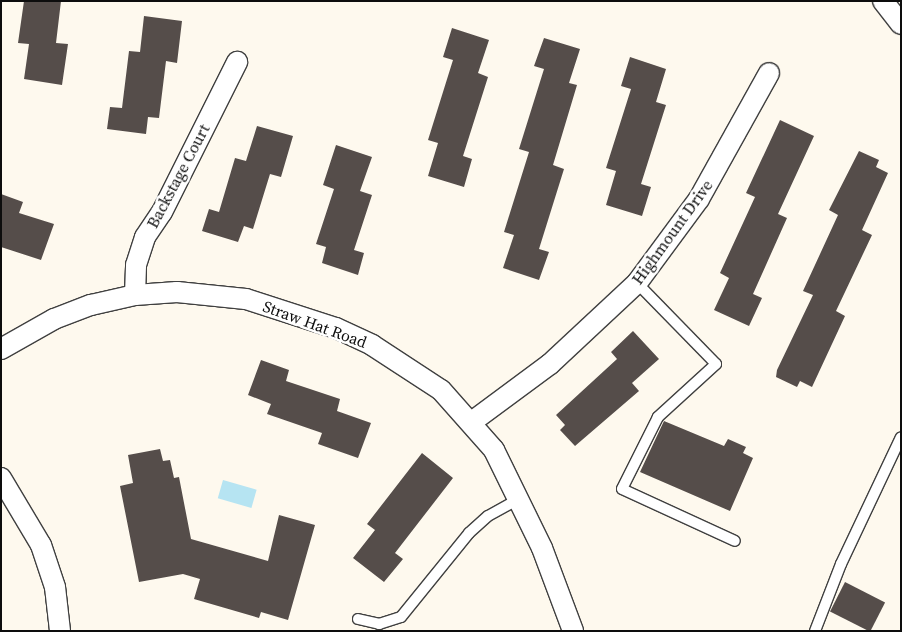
<!DOCTYPE html>
<html>
<head>
<meta charset="utf-8">
<style>
  body { margin:0 }
  #map { position:relative; width:902px; height:632px; overflow:hidden; background:#fef9ee; font-family:"Source Serif 4",serif }
  div>[style] { position:absolute }
  [style*='--x'] { left:calc(var(--x)*1px); top:calc(var(--y)*1px); width:calc(var(--w)*1px); rotate:calc(var(--a)*1deg) }
  .water>* { inset:0; background:#b6e4f2; transform-origin:0 0 }
  .building>* { inset:0; background:#554d4a; transform-origin:0 0 }
  .roads { filter:drop-shadow(1px 0 #404040) drop-shadow(-1px 0 #404040) drop-shadow(0 1px #404040) drop-shadow(0 -1px #404040) }
  .service>* { height:10px; margin:-5px; padding:0 5px; transform-origin:5px; border-radius:5px; background:#fff }
  .minor>* { height:20px; margin:-10px; padding:0 10px; transform-origin:10px; border-radius:10px; background:#fff }
  span { translate:-50% -50%; white-space:nowrap; text-align:center; line-height:1.15; -webkit-text-stroke:5px #fff; paint-order:stroke }
  .street-label { font-size:16px; color:#0d0d0d }
  .frame { position:absolute; inset:0; border:2px solid #0d0d0d; pointer-events:none }
</style>
</head>
<body>
<div id="map">
  <div class="water">
    <div style="left:223px;top:480px;width:35px;height:19px;rotate:16deg"></div>
  </div>
  <div class="building">
    <div style="clip-path:polygon(24px 1px,61px 1px,56px 43px,68px 44px,62px 85px,24px 79px,29px 44px,18px 43px)"></div>
    <div style="clip-path:polygon(144px 16px,182px 21px,177px 63px,166px 61px,159px 118px,148px 117px,146px 134px,107px 129px,110px 107px,122px 108px,129px 51px,140px 52px)"></div>
    <div style="clip-path:polygon(452px 28px,489px 40px,478px 73px,488px 77px,463px 156px,472px 159px,464px 187px,428px 176px,438px 143px,428px 140px,453px 60px,443px 57px)"></div>
    <div style="clip-path:polygon(544px 38px,580px 49px,569px 83px,577px 85px,553px 165px,564px 169px,539px 249px,549px 252px,539px 280px,503px 268px,514px 235px,504px 232px,529px 152px,519px 149px,544px 69px,534px 66px)"></div>
    <div style="clip-path:polygon(630px 57px,666px 69px,656px 102px,666px 105px,641px 184px,651px 187px,642px 216px,606px 205px,616px 171px,606px 168px,631px 89px,621px 86px)"></div>
    <div style="clip-path:polygon(780px 120px,814px 136px,778px 214px,787px 218px,753px 294px,762px 298px,749px 326px,714px 310px,729px 278px,720px 273px,755px 197px,746px 193px)"></div>
    <div style="clip-path:polygon(257px 126px,293px 136px,281px 177px,270px 174px,253px 229px,244px 226px,238px 242px,202px 231px,209px 209px,219px 212px,235px 158px,246px 161px)"></div>
    <div style="clip-path:polygon(336px 145px,372px 157px,360px 191px,372px 195px,354px 250px,364px 253px,358px 275px,322px 263px,326px 247px,316px 244px,334px 189px,323px 185px)"></div>
    <div style="clip-path:polygon(859px 151px,879px 160px,876px 167px,888px 173px,862px 230px,872px 235px,836px 311px,845px 316px,812px 387px,800px 381px,797px 387px,776px 377px,777px 370px,813px 295px,803px 291px,838px 215px,829px 210px)"></div>
    <div style="clip-path:polygon(1px 194px,23px 202px,19px 213px,54px 224px,41px 260px,1px 247px)"></div>
    <div style="clip-path:polygon(633px 331px,659px 359px,632px 383px,639px 391px,575px 446px,560px 430px,565px 425px,556px 415px,617px 359px,611px 352px)"></div>
    <div style="clip-path:polygon(261px 360px,289px 370px,286px 381px,340px 399px,337px 411px,371px 423px,358px 458px,318px 444px,322px 433px,267px 414px,271px 404px,248px 395px)"></div>
    <div style="clip-path:polygon(664px 421px,724px 446px,728px 439px,746px 447px,743px 453px,753px 458px,730px 511px,640px 472px)"></div>
    <div style="clip-path:polygon(160px 449px,163px 461px,170px 460px,174px 478px,179px 477px,191px 539px,268px 561px,279px 515px,315px 525px,288px 620px,261px 612px,259px 618px,194px 599px,200px 579px,183px 574px,139px 582px,120px 486px,133px 483px,128px 455px)"></div>
    <div style="clip-path:polygon(422px 453px,453px 478px,395px 553px,403px 559px,384px 582px,353px 558px,375px 530px,367px 524px)"></div>
    <div style="left:845px;top:582px;width:45px;height:33px;rotate:27deg"></div>
  </div>
  <div class="roads">
    <div class="service">
      <div style="--x:637;--y:283;--w:113;--a:45.7"></div>
      <div style="--x:716;--y:364;--w:79;--a:137.6"></div>
      <div style="--x:658;--y:417;--w:80;--a:116.6"></div>
      <div style="--x:622;--y:489;--w:124;--a:24.7"></div>
      <div style="--x:358;--y:619;--w:22;--a:13"></div>
      <div style="--x:379;--y:624;--w:23;--a:-18"></div>
      <div style="--x:401;--y:617;--w:108;--a:-51"></div>
      <div style="--x:469;--y:533;--w:25;--a:-42"></div>
      <div style="--x:488;--y:516;--w:37;--a:-29"></div>
      <div style="--x:815;--y:631;--w:72;--a:-68.8"></div>
      <div style="--x:841;--y:564;--w:140;--a:-64.7"></div>
    </div>
    <div class="minor">
      <div style="--x:883;--y:1;--w:29;--a:52"></div>
      <div style="--x:135;--y:295;--w:30;--a:-88"></div>
      <div style="--x:136;--y:265;--w:29;--a:-72"></div>
      <div style="--x:145;--y:237;--w:30;--a:-56"></div>
      <div style="--x:162;--y:212;--w:168;--a:-63.4"></div>
      <div style="--x:1;--y:349;--w:61;--a:-29.5"></div>
      <div style="--x:54;--y:319;--w:40;--a:-21"></div>
      <div style="--x:91;--y:305;--w:45;--a:-12.8"></div>
      <div style="--x:135;--y:295;--w:42;--a:-4.1"></div>
      <div style="--x:177;--y:292;--w:69;--a:5.8"></div>
      <div style="--x:246;--y:299;--w:95;--a:17.9"></div>
      <div style="--x:336;--y:328;--w:40;--a:25"></div>
      <div style="--x:372;--y:345;--w:82;--a:33.1"></div>
      <div style="--x:441;--y:390;--w:80;--a:48.5"></div>
      <div style="--x:494;--y:450;--w:109;--a:63.9"></div>
      <div style="--x:542;--y:548;--w:89;--a:69.5"></div>
      <div style="--x:473;--y:421;--w:96;--a:-36.5"></div>
      <div style="--x:550;--y:364;--w:119;--a:-43"></div>
      <div style="--x:637;--y:283;--w:104;--a:-53.6"></div>
      <div style="--x:699;--y:199;--w:144;--a:-60.9"></div>
      <div style="--x:1;--y:478;--w:78;--a:59.2"></div>
      <div style="--x:41;--y:545;--w:44;--a:71.6"></div>
      <div style="--x:55;--y:587;--w:44;--a:83.5"></div>
    </div>
  </div>
  <div class="street-label">
    <span style="left:178px;top:176px;rotate:-62deg">Backstage Court</span>
    <span style="left:672px;top:232px;rotate:-54deg">Highmount Drive</span>
    <span style="left:315px;top:324px;rotate:20deg">Straw Hat Road</span>
  </div>
  <div class="frame"></div>
</div>
</body>
</html>
